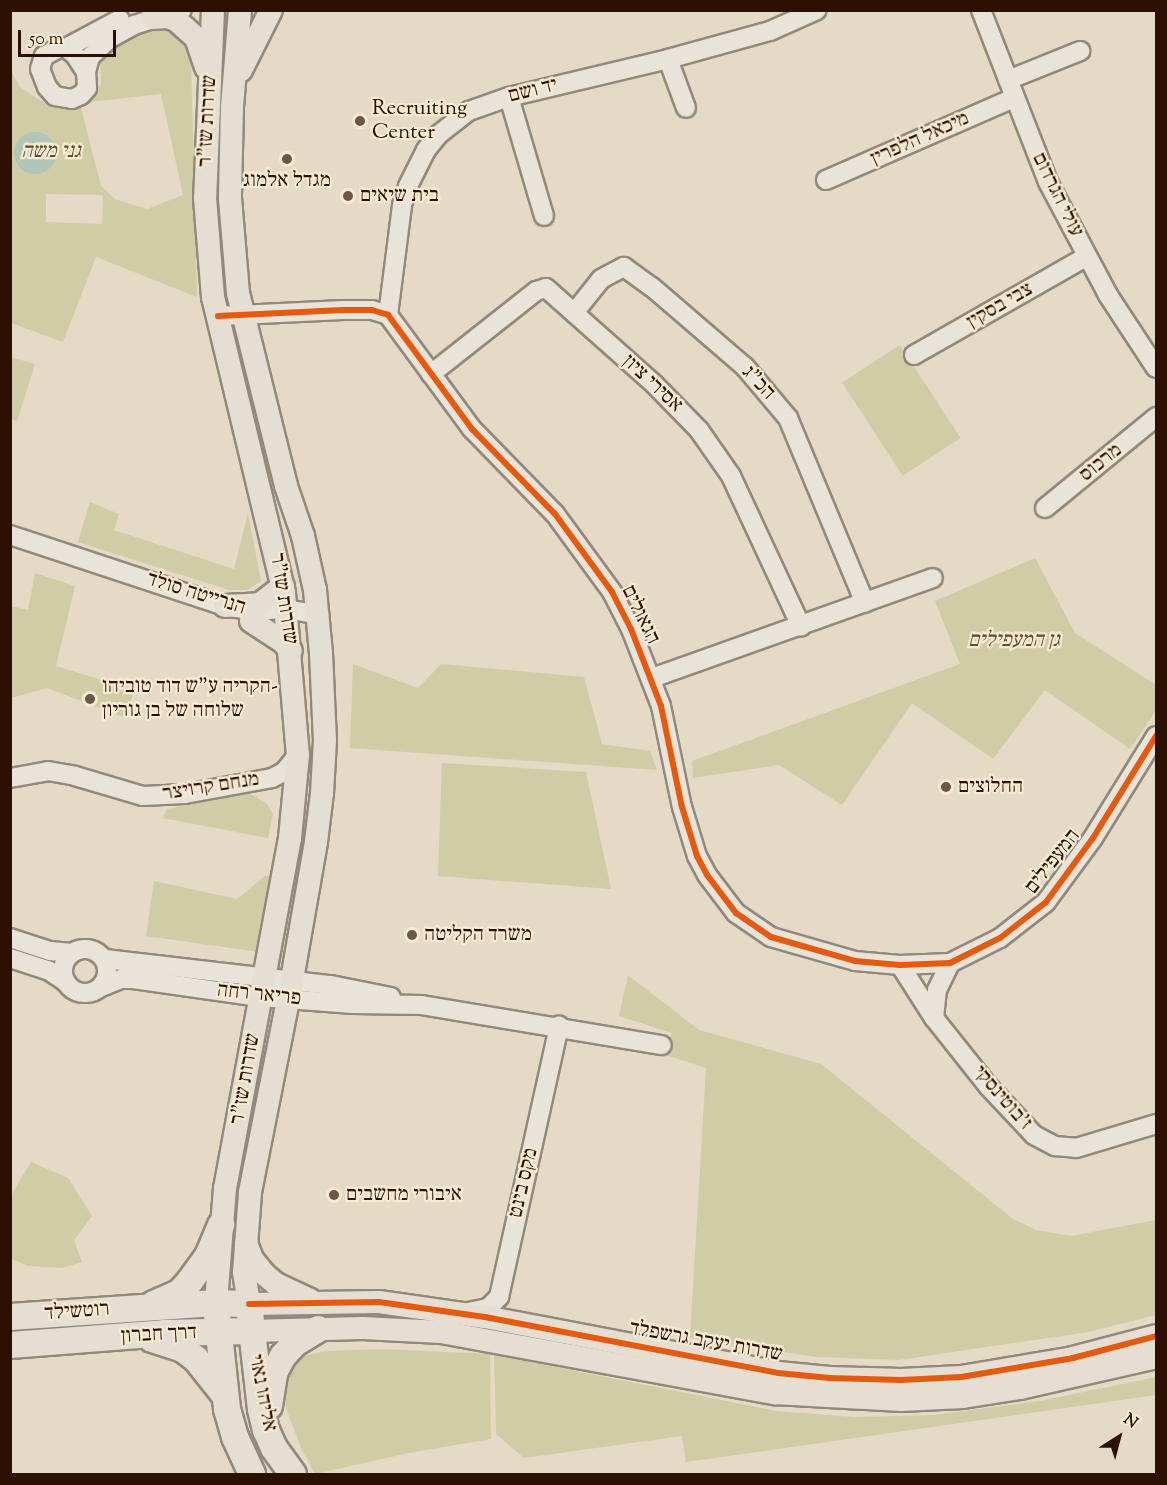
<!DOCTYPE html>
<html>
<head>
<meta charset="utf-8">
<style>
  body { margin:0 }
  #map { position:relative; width:1167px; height:1485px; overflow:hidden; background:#e4dac5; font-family:"Sorts Mill Goudy","Frank Ruhl Libre",serif }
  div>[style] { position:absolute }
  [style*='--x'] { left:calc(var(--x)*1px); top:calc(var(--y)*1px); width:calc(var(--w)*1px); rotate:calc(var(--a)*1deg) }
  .green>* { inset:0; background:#d0cca5; transform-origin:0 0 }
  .water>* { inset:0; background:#b1c5b8 }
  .round { border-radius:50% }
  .roads { filter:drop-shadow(2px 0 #92897b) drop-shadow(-2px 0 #92897b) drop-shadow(0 2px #92897b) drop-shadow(0 -2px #92897b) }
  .minor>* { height:18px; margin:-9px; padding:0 9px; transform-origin:9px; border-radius:9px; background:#e9e4d9 }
  .minor>.ring { margin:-9px; padding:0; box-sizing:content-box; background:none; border:18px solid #e9e4d9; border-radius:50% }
  .major>* { height:22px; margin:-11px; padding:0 11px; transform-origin:11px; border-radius:11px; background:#e5dfd3 }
  .highway>* { height:26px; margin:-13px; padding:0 13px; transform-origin:13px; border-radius:13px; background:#e5dfd3 }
  .cycleway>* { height:6px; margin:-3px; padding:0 3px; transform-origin:3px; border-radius:3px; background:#e8590c }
  .dots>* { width:16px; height:16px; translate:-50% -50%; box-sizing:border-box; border:3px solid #f6ead1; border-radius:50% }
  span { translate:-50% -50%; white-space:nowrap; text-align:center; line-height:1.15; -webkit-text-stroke:4.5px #f6ead1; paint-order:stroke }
  .street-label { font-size:21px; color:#2c1002 }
  .poi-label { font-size:21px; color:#2c1002 }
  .left { translate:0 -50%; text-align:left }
  .park-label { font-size:21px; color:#604e32; font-style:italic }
  .frame { position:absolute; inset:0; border:12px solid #2c1002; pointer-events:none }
  .north { position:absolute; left:1089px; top:1407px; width:60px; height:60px; -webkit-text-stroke:4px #f6ead1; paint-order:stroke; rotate:36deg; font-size:16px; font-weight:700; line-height:24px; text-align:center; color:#2c1002 }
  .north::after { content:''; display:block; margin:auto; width:21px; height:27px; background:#2c1002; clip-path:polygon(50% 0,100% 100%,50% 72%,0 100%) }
  .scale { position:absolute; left:18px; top:30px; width:98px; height:27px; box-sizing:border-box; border:3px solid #2c1002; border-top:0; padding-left:8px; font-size:18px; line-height:21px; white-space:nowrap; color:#2c1002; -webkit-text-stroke:4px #f6ead1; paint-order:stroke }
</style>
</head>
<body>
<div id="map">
  <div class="green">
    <div style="clip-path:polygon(evenodd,163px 28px,181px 35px,191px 59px,197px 297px,96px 257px,63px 342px,11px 323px,10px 69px,20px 87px,47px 105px,75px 105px,101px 84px,100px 58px,111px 45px,140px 29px,163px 28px,161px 94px,183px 195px,147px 209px,115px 199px,101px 186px,80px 103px,161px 94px,163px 28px,46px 194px,103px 195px,102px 224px,46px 222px,46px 194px)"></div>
    <div style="left:900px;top:345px;width:111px;height:69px;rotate:57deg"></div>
    <div style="clip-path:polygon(11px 357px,35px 364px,17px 421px,11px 419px)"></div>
    <div style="clip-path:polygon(90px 502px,119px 514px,114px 530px,234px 569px,248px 513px,261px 581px,247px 590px,229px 590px,78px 542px)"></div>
    <div style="clip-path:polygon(1035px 558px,1075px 633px,1156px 685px,1156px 710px,1130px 749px,1045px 690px,993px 759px,912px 703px,842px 805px,779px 765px,693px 778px,692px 761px,960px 664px,935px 601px)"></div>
    <div style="clip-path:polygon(35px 573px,75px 586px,56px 666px,134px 690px,126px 718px,47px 688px,11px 698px,11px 606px,28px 610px)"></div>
    <div style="clip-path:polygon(353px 664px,418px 688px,441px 664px,584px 677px,602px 744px,650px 751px,657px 770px,350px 748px)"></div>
    <div style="clip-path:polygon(442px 763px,586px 772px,611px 889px,438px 876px)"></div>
    <div style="clip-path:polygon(249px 793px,267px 804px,273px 814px,268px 838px,163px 818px,167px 809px)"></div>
    <div style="clip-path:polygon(265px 876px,272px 877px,259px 952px,146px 936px,154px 881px,237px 899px)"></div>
    <div style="clip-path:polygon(628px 975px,699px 1030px,821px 1064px,1013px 1219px,1036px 1230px,1071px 1236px,1156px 1220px,1156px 1315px,1088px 1332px,899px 1360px,817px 1357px,690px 1338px,706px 1068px,666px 1055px,672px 1033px,619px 1016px)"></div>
    <div style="clip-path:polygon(31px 1162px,68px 1178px,92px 1216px,74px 1240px,82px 1262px,62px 1268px,29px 1266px,11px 1259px,11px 1204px,13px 1192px)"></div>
    <div style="clip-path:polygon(384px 1349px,490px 1354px,491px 1439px,413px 1452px,315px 1474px,301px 1448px,286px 1408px,284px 1390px,289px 1370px,303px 1356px,326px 1351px)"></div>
    <div style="clip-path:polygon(494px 1355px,776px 1411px,855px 1417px,934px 1415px,1040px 1401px,1156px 1377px,1156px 1395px,686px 1462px,682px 1436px,524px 1458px,496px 1434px)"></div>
  </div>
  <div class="water">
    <div class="round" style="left:14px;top:132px;width:42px;height:42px"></div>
  </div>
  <div class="roads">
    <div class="minor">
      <div style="--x:981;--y:10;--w:185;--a:68.7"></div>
      <div style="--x:1048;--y:182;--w:128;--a:62"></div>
      <div style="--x:1108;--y:295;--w:87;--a:56.7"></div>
      <div style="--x:59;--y:48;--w:7;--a:0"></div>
      <div style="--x:66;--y:48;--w:11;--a:38"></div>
      <div style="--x:75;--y:55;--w:20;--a:57"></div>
      <div style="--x:86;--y:72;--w:16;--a:86"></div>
      <div style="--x:87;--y:88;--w:9;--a:131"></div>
      <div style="--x:81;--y:95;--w:10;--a:156"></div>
      <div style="--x:72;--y:99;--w:17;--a:-170"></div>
      <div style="--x:55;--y:96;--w:12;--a:-132"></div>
      <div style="--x:47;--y:87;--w:19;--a:-111"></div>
      <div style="--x:40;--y:69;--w:14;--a:-73"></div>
      <div style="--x:44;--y:56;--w:17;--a:-28"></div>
      <div style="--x:66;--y:48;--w:61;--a:-28.2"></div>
      <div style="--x:668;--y:59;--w:52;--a:69.8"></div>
      <div style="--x:86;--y:72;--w:16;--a:-75"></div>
      <div style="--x:90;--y:57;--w:26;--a:-43"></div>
      <div style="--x:109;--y:39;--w:29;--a:-29"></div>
      <div style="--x:134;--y:25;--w:50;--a:-17.4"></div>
      <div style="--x:1008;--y:80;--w:78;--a:-21.9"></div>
      <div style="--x:509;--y:97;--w:124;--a:73.6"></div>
      <div style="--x:826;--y:180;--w:205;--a:-23.6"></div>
      <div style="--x:574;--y:313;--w:43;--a:-51.5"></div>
      <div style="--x:601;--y:279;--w:26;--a:-28"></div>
      <div style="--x:624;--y:267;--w:34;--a:36"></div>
      <div style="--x:652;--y:287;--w:123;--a:40.7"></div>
      <div style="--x:745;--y:367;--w:67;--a:49.9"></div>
      <div style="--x:788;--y:418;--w:200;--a:67.4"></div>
      <div style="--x:388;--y:315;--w:111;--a:-82.7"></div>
      <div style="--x:402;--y:205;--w:20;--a:-72"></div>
      <div style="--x:408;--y:186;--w:40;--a:-63.4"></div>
      <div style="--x:426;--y:150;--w:19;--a:-51"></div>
      <div style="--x:438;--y:135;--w:39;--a:-38"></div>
      <div style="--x:469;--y:111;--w:42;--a:-19.3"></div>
      <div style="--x:509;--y:97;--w:163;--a:-13.4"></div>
      <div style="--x:668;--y:59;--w:106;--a:-15.4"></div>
      <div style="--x:770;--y:31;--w:51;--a:-24.1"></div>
      <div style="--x:218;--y:316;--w:125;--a:-2.7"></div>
      <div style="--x:343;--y:310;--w:29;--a:0"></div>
      <div style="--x:372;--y:310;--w:17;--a:17"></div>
      <div style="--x:388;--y:315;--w:142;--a:53.6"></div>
      <div style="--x:472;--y:429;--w:119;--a:45.7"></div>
      <div style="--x:555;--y:514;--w:97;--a:53.8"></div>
      <div style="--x:612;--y:592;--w:42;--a:62.8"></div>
      <div style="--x:631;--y:629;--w:83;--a:68.7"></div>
      <div style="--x:661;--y:706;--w:103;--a:78.3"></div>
      <div style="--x:682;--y:807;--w:51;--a:73"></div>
      <div style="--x:697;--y:856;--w:21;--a:62"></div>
      <div style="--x:707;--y:875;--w:48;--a:52.7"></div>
      <div style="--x:736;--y:913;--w:42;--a:34.4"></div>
      <div style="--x:771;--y:937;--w:87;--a:15.9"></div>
      <div style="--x:855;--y:961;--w:45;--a:5.1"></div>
      <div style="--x:900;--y:965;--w:50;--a:-2.3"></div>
      <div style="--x:950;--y:963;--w:56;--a:-26.6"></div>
      <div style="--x:1000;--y:938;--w:58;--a:-38"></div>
      <div style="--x:1046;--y:902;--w:79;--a:-53.7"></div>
      <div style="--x:1093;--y:838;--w:120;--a:-58.3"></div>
      <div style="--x:914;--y:355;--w:198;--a:-29.7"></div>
      <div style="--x:431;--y:374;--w:134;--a:-38.3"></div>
      <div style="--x:536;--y:291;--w:10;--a:-17"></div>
      <div style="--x:546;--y:288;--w:144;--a:41.6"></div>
      <div style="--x:654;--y:384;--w:64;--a:45.6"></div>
      <div style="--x:699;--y:430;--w:56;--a:55.2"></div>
      <div style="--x:731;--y:476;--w:166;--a:65"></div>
      <div style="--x:1045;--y:508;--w:144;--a:-39.3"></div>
      <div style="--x:10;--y:535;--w:226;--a:18.3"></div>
      <div style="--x:225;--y:606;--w:29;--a:10"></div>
      <div style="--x:254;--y:611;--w:32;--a:-4"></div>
      <div style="--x:286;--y:609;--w:34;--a:10"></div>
      <div style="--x:652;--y:678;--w:298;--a:-19.6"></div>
      <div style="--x:10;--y:778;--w:39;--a:-10"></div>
      <div style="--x:48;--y:771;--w:27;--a:10"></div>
      <div style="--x:75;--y:776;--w:71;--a:16.4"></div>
      <div style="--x:143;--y:796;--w:42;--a:-2.7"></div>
      <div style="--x:185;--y:794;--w:88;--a:-10.4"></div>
      <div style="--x:272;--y:778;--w:13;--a:-27"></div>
      <div style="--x:284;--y:772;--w:22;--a:-51"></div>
      <div style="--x:10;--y:938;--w:42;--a:18"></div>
      <div style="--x:50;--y:951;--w:22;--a:5"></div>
      <div class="ring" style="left:63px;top:949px;width:26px;height:26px"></div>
      <div style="--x:10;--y:958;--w:40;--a:18"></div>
      <div style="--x:48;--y:970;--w:22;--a:34"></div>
      <div style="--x:105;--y:959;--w:227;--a:6.6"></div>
      <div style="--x:331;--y:985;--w:61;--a:11.3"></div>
      <div style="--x:900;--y:965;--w:63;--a:57.3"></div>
      <div style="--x:934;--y:1018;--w:87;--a:51.5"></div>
      <div style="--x:988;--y:1086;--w:67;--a:46.8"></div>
      <div style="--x:1034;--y:1135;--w:24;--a:28"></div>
      <div style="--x:1055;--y:1146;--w:21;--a:5"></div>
      <div style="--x:1076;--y:1148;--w:84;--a:-16.7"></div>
      <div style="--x:99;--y:988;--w:24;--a:-22"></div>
      <div style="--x:121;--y:979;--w:12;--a:0"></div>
      <div style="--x:133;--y:979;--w:128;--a:8.1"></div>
      <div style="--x:260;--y:997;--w:93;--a:4.3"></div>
      <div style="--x:353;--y:1004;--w:69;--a:0.8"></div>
      <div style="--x:422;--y:1005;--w:243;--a:9.5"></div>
      <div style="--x:934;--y:1018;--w:28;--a:-84"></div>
      <div style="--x:937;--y:990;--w:30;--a:-64"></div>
      <div style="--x:468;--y:1312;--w:20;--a:-11"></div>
      <div style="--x:488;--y:1308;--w:16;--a:-45"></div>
      <div style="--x:499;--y:1297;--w:278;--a:-77.5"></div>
    </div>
    <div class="major">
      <div style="--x:213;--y:10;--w:188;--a:92.4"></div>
      <div style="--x:205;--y:198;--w:99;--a:85.4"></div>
      <div style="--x:213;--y:297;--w:304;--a:76.5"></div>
      <div style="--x:284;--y:593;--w:163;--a:85.1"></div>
      <div style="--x:298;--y:755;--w:83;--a:95.5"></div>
      <div style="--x:290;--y:838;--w:356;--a:100.5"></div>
      <div style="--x:225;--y:1188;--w:115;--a:94.5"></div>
      <div style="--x:240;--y:10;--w:97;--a:94.7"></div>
      <div style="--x:232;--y:107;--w:91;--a:91.3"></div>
      <div style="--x:230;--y:198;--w:95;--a:85.2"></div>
      <div style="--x:238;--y:293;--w:199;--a:76"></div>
      <div style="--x:286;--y:486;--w:53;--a:71.2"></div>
      <div style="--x:303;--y:536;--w:55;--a:77.5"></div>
      <div style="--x:315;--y:590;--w:63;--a:84.6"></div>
      <div style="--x:321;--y:653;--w:87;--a:87.4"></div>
      <div style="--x:325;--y:740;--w:53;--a:93.2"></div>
      <div style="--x:322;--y:793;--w:49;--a:97"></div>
      <div style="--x:316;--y:842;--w:140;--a:99.9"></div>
      <div style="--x:292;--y:980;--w:217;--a:101.2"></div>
      <div style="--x:250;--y:1193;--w:79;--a:94.3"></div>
      <div style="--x:244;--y:1272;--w:32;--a:81"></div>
      <div style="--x:249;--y:1304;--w:130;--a:-0.9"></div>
      <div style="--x:379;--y:1302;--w:107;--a:8.1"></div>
      <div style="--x:485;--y:1317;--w:298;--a:10.8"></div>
      <div style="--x:778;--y:1373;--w:52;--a:5.5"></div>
      <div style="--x:830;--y:1378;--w:71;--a:1.6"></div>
      <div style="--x:901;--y:1380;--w:60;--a:-2.9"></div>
      <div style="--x:961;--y:1377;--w:114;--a:-9.6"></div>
      <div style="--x:1073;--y:1358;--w:86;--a:-14.8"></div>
      <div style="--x:152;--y:18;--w:15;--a:-4"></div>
      <div style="--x:167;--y:17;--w:9;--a:18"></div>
      <div style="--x:176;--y:20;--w:12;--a:42"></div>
      <div style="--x:185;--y:28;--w:15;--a:42"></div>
      <div style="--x:196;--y:38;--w:31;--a:71"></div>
      <div style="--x:241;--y:70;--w:67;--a:-63.4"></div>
      <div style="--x:225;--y:606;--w:35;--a:-3"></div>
      <div style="--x:260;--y:604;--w:29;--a:-38"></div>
      <div style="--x:251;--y:621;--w:37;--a:33"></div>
      <div style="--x:282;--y:641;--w:13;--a:48"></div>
      <div style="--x:246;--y:1243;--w:17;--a:69"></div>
      <div style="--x:252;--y:1259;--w:19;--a:51"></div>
      <div style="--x:264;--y:1274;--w:16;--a:40"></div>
      <div style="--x:276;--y:1284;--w:38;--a:25"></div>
      <div style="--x:251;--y:1331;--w:112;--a:-1.5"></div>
      <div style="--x:363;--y:1328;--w:78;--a:2.9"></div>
      <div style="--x:441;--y:1332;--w:340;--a:10.4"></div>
      <div style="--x:775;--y:1393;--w:126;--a:3.2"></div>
      <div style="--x:901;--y:1400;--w:62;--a:-2.8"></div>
      <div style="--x:963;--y:1397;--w:58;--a:-9"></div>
      <div style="--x:1020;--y:1388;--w:139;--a:-12.8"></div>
    </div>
    <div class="highway">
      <div style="--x:154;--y:1304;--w:27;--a:-24"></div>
      <div style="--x:179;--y:1293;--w:16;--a:-47"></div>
      <div style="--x:190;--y:1281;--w:31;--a:-54"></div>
      <div style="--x:208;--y:1256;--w:34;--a:-67"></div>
      <div style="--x:217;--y:1315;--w:95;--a:83.9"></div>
      <div style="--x:227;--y:1409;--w:29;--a:74"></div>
      <div style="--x:235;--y:1437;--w:41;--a:65.3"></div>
      <div style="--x:10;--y:1317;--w:206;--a:-3.9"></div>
      <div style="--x:216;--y:1303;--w:33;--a:2"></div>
      <div style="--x:249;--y:1304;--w:106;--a:83.5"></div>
      <div style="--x:261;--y:1409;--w:22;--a:77"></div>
      <div style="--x:266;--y:1430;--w:20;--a:66"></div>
      <div style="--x:274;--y:1448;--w:32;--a:54"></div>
      <div style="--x:152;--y:1339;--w:33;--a:18"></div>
      <div style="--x:183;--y:1349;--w:16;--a:38"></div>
      <div style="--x:196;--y:1359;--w:43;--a:51.5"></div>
      <div style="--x:10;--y:1345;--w:155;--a:-4.4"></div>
      <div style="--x:165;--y:1333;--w:86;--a:-1.3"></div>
      <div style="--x:269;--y:1406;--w:33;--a:-81"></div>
      <div style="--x:274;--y:1373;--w:19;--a:-62"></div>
      <div style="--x:283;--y:1356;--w:18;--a:-47"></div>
      <div style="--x:295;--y:1343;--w:27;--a:-31"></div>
    </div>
  </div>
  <div class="cycleway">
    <div style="--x:218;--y:316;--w:125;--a:-2.7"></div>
    <div style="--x:343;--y:310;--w:29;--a:0"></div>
    <div style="--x:372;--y:310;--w:17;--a:17"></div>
    <div style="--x:388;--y:315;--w:142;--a:53.6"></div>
    <div style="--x:472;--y:429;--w:119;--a:45.7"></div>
    <div style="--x:555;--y:514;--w:97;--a:53.8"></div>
    <div style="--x:612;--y:592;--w:42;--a:62.8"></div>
    <div style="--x:631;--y:629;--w:83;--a:68.7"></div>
    <div style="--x:661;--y:706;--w:103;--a:78.3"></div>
    <div style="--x:682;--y:807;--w:51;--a:73"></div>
    <div style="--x:697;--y:856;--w:21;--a:62"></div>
    <div style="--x:707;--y:875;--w:48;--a:52.7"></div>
    <div style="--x:736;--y:913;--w:42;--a:34.4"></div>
    <div style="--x:771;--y:937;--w:87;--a:15.9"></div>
    <div style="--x:855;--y:961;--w:45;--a:5.1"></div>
    <div style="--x:900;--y:965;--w:50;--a:-2.3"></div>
    <div style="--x:950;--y:963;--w:56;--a:-26.6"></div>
    <div style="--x:1000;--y:938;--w:58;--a:-38"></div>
    <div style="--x:1046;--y:902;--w:79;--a:-53.7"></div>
    <div style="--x:1093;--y:838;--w:120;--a:-58.3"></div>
    <div style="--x:249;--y:1304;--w:130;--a:-0.9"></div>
    <div style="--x:379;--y:1302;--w:107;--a:8.1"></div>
    <div style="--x:485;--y:1317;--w:298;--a:10.8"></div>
    <div style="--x:778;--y:1373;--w:52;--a:5.5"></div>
    <div style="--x:830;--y:1378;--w:71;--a:1.6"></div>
    <div style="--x:901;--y:1380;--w:60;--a:-2.9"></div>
    <div style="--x:961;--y:1377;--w:114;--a:-9.6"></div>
    <div style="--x:1073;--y:1358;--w:86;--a:-14.8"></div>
  </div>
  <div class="dots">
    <div style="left:360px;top:121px;background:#6c5746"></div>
    <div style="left:287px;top:159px;background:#6c5746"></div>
    <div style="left:348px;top:196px;background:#6c5746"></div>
    <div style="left:90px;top:699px;background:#6c5746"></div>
    <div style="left:946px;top:787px;background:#6c5746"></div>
    <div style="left:412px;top:935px;background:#6c5746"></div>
    <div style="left:334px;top:1195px;background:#6c5746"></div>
  </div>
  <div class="street-label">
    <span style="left:533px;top:91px;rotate:-14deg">יד ושם</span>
    <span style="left:208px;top:121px;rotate:-87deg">שדרות שז"ר</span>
    <span style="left:920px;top:139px;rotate:-24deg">מיכאל הלפרין</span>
    <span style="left:1057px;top:195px;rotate:64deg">עולי הגרדום</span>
    <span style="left:1000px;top:306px;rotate:-30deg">צבי בסקין</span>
    <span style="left:758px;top:383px;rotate:47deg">הכ"ג</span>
    <span style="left:652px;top:384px;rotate:43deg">אסירי ציון</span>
    <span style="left:1101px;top:463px;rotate:-39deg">מרכוס</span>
    <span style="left:196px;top:594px;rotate:17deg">הנרייטה סולד</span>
    <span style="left:283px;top:599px;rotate:81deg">שדרות שז"ר</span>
    <span style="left:640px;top:615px;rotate:64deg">הגאולים</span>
    <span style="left:211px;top:787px;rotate:-9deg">מנחם קרויצר</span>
    <span style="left:1053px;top:862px;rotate:-52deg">המעפילים</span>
    <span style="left:259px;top:995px;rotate:6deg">פריאר רחה</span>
    <span style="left:246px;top:1079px;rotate:-80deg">שדרות שז"ר</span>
    <span style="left:1002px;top:1098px;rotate:49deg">ז'בוטינסקי</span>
    <span style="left:524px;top:1183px;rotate:-77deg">מקס בינט</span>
    <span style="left:77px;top:1312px;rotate:-4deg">רוטשילד</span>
    <span style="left:159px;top:1335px;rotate:-3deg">דרך חברון</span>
    <span style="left:706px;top:1342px;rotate:10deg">שדרות יעקב גרשפלד</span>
    <span style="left:262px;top:1393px;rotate:79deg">אליהו נאוי</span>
  </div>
  <div class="poi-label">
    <span class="left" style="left:372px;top:121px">Recruiting<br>Center</span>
    <span style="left:287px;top:181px">מגדל אלמוג</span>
    <span class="left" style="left:360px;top:196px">בית שיאים</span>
    <span class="left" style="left:102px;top:699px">הקריה ע"ש דוד טוביהו-<br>שלוחה של בן גוריון</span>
    <span class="left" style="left:958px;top:787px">החלוצים</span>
    <span class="left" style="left:424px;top:935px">משרד הקליטה</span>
    <span class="left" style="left:346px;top:1195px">איבורי מחשבים</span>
  </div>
  <div class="park-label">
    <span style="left:51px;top:152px">גני משה</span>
    <span style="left:1014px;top:641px">גן המעפילים</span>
  </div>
  <div class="frame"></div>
  <div class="north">N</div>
  <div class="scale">50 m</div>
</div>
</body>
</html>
